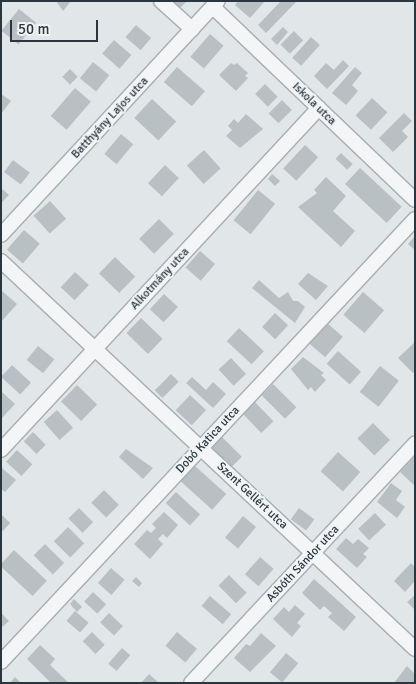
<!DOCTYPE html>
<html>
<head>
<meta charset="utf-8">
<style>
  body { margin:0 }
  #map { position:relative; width:416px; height:684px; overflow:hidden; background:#e1e6e8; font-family:Signika,sans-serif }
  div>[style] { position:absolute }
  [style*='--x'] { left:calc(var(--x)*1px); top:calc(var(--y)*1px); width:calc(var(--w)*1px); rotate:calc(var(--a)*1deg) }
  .building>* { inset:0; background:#b9c0c4; transform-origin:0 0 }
  .roads { filter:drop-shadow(1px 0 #a7aeb2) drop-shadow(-1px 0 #a7aeb2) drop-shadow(0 1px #a7aeb2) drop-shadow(0 -1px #a7aeb2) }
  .street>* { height:14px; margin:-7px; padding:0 7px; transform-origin:7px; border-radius:7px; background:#f3f5f7 }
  span { translate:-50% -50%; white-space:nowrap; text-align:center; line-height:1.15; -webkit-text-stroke:4px #f0f4f6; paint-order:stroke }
  .street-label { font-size:12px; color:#2b373e }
  .frame { position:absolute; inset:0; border:2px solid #2b373e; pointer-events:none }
  .scale { position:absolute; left:10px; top:20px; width:88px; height:22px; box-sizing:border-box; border:2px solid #2b373e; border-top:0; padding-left:6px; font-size:15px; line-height:18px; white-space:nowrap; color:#2b373e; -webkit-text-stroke:4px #f0f4f6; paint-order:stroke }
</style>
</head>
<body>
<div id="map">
  <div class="building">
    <div style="clip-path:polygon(56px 1px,71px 1px,63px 11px)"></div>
    <div style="clip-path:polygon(173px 1px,187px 1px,180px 8px)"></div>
    <div style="clip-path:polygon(238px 1px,265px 1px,250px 18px,235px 5px)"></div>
    <div style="clip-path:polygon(281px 1px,297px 1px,266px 33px,258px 25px)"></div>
    <div style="left:19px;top:9px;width:22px;height:28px;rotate:39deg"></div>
    <div style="left:136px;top:25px;width:20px;height:16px;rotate:41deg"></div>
    <div style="clip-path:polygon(283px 27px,288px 32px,277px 45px,271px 39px)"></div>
    <div style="left:294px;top:31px;width:13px;height:19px;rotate:45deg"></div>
    <div style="left:210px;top:34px;width:18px;height:30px;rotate:41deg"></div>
    <div style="left:311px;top:37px;width:12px;height:28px;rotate:42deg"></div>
    <div style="left:114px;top:40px;width:23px;height:18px;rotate:41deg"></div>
    <div style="clip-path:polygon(343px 60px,349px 66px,327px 89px,314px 76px,326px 63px,334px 70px)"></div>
    <div style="left:93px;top:62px;width:21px;height:21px;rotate:39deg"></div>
    <div style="clip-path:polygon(231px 63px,234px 65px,237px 63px,248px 73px,245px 76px,248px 78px,236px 91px,219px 75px)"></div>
    <div style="left:177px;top:67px;width:37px;height:20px;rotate:41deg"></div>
    <div style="clip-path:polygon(355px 67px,362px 73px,352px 85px,358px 91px,346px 105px,332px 93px)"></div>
    <div style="left:70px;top:69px;width:11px;height:11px;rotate:45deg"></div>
    <div style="left:265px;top:84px;width:18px;height:14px;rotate:45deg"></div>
    <div style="left:75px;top:88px;width:21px;height:37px;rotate:41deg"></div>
    <div style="clip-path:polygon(1px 94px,11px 101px,1px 114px)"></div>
    <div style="left:372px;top:98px;width:21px;height:24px;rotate:43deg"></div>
    <div style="left:152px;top:99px;width:33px;height:26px;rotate:43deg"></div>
    <div style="left:282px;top:100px;width:14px;height:19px;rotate:45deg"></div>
    <div style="clip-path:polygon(404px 113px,412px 121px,402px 131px,408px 137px,393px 152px,379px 138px)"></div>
    <div style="clip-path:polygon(246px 114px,263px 129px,240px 148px,226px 136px,232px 130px,228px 126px,234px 119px,238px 123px)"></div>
    <div style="left:121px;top:134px;width:16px;height:26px;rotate:40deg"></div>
    <div style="left:305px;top:145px;width:18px;height:32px;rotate:43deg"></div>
    <div style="left:204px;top:150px;width:25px;height:23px;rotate:48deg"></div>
    <div style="left:341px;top:153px;width:16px;height:8px;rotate:43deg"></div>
    <div style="left:13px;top:160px;width:21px;height:15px;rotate:37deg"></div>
    <div style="left:165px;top:165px;width:19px;height:25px;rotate:43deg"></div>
    <div style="left:360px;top:168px;width:57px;height:22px;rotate:43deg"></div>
    <div style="clip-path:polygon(272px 174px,280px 181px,275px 186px,268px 179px)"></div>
    <div style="clip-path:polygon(326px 177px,346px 196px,333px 211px,355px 231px,341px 247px,298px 207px,317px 193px,314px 190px)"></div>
    <div style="clip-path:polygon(1px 188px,9px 195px,1px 203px)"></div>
    <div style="left:258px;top:190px;width:22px;height:39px;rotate:39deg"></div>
    <div style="left:50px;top:201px;width:24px;height:22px;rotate:48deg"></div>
    <div style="left:159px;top:219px;width:21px;height:28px;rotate:45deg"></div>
    <div style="left:24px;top:230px;width:21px;height:26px;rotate:41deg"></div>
    <div style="clip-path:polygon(415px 236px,415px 250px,408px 244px)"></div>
    <div style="left:200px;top:251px;width:20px;height:22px;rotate:41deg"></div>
    <div style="left:115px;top:257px;width:28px;height:23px;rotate:44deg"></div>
    <div style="left:75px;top:272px;width:19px;height:21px;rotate:43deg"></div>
    <div style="clip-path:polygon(308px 273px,328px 286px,316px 300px,298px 284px)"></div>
    <div style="clip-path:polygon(259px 280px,279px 298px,288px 292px,293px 301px,298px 301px,305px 307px,295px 323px,252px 288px)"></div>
    <div style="clip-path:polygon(2px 291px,17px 304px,1px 322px,1px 292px)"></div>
    <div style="left:363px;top:292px;width:28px;height:30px;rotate:41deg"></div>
    <div style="left:164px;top:294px;width:19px;height:21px;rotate:43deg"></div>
    <div style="left:275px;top:313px;width:18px;height:19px;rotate:43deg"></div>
    <div style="left:141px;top:318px;width:30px;height:21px;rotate:44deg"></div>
    <div style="left:327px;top:323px;width:21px;height:27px;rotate:41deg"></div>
    <div style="left:239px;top:328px;width:34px;height:18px;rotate:43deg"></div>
    <div style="clip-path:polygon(415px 342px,415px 371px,413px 373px,398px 358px)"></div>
    <div style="left:38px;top:346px;width:21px;height:18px;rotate:39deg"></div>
    <div style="left:338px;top:351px;width:31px;height:17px;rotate:42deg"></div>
    <div style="clip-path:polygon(303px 357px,324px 373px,321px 375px,326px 380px,315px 392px,311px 387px,308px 390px,291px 369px)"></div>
    <div style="left:231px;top:358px;width:22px;height:17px;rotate:47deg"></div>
    <div style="left:12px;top:365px;width:26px;height:16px;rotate:43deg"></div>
    <div style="left:380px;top:366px;width:24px;height:33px;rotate:38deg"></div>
    <div style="left:171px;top:374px;width:11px;height:23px;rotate:45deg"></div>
    <div style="clip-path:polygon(192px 377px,206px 390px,213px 382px,226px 394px,213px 408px,186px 383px)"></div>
    <div style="left:273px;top:384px;width:33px;height:16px;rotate:45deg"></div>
    <div style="left:77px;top:385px;width:28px;height:23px;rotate:44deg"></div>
    <div style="clip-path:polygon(1px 391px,15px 404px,2px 418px,1px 417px)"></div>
    <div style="left:190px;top:395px;width:22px;height:21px;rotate:43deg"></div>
    <div style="left:254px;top:401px;width:28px;height:17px;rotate:46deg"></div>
    <div style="left:57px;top:410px;width:24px;height:18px;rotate:48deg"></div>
    <div style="left:373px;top:423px;width:24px;height:22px;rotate:45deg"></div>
    <div style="left:33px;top:432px;width:18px;height:13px;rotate:45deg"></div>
    <div style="left:222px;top:437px;width:28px;height:15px;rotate:45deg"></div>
    <div style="clip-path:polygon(126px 449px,153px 468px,143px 479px,119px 457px)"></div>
    <div style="left:17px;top:450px;width:21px;height:16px;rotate:43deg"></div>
    <div style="left:338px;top:452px;width:30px;height:26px;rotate:42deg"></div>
    <div style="clip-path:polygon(415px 456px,415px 486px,400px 472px)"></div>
    <div style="left:195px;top:466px;width:42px;height:21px;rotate:42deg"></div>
    <div style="clip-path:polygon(2px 468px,16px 480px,5px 492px,1px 489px)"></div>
    <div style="clip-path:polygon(391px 483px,402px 491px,396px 500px,405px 507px,397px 518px,377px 502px)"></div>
    <div style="left:104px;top:490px;width:21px;height:18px;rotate:45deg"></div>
    <div style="left:176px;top:492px;width:33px;height:15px;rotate:43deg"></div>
    <div style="left:79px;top:508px;width:20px;height:15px;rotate:45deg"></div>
    <div style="left:299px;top:508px;width:19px;height:14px;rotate:36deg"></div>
    <div style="clip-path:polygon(164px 512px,178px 525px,167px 538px,163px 534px,158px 539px,163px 544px,150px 559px,134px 544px,147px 530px,151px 533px,156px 528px,152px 524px)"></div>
    <div style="left:375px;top:513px;width:16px;height:23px;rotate:47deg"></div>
    <div style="clip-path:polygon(1px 514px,10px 523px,3px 531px,1px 530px)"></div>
    <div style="left:243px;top:516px;width:17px;height:28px;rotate:40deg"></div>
    <div style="left:68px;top:527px;width:23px;height:20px;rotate:45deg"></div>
    <div style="clip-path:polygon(346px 538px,353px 544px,358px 539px,369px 548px,363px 554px,367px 557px,357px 568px,336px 549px)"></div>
    <div style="left:45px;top:544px;width:27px;height:16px;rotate:45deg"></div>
    <div style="left:14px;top:550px;width:45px;height:21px;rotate:43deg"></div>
    <div style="left:260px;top:557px;width:18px;height:23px;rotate:41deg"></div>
    <div style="clip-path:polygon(411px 563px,415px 567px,415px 581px,405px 592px,394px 581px)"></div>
    <div style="left:111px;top:568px;width:18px;height:20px;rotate:41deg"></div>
    <div style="left:229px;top:575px;width:25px;height:15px;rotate:45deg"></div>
    <div style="clip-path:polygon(136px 577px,142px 583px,139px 587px,132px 581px)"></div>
    <div style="clip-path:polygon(314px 579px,356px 617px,344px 631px,328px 617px,332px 613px,324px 606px,320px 610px,302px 593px)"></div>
    <div style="left:93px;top:592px;width:18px;height:13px;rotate:43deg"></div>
    <div style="clip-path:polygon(415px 595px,415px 610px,407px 602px)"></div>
    <div style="left:210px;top:596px;width:28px;height:13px;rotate:41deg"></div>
    <div style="clip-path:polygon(74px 599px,82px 607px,77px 612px,70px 604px)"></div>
    <div style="clip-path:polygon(295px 605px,305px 614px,297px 623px,301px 626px,292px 637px,273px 619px,284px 607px,289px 612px)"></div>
    <div style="left:75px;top:611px;width:18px;height:13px;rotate:41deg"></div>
    <div style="clip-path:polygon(1px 613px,9px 621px,1px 628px)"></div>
    <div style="left:109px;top:613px;width:19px;height:13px;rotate:43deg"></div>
    <div style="left:92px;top:632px;width:18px;height:13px;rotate:45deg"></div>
    <div style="left:177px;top:632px;width:26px;height:18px;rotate:40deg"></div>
    <div style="clip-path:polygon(261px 633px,276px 646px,250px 672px,234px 658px,246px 644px,250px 646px)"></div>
    <div style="clip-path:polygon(40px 645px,55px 659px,50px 665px,69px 683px,51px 683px,27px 659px)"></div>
    <div style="left:122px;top:648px;width:11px;height:21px;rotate:41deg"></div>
    <div style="left:286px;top:653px;width:16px;height:25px;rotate:40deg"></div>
    <div style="clip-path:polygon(407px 666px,415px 674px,415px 683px,394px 683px)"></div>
    <div style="clip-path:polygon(149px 674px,159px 683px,141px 683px)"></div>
    <div style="clip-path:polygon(15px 677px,21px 683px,10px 683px)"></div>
  </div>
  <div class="roads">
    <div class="street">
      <div style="--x:161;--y:1;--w:42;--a:42.1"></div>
      <div style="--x:213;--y:7;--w:279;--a:43.7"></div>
      <div style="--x:1;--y:235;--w:319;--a:-47.2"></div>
      <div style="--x:1;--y:261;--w:567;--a:43.14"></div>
      <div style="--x:1;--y:450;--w:467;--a:-47.1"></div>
      <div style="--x:1;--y:662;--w:606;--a:-46.94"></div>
      <div style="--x:191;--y:683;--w:328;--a:-46.9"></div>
    </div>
  </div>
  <div class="street-label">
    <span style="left:314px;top:104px;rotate:44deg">Iskola utca</span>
    <span style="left:110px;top:118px;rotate:-47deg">Batthyány Lajos utca</span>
    <span style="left:160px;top:279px;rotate:-47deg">Alkotmány utca</span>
    <span style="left:208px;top:440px;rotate:-47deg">Dobó Katica utca</span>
    <span style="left:252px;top:496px;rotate:43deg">Szent Gellért utca</span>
    <span style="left:303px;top:564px;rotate:-47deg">Asbóth Sándor utca</span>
  </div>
  <div class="frame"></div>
  <div class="scale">50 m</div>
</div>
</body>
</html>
